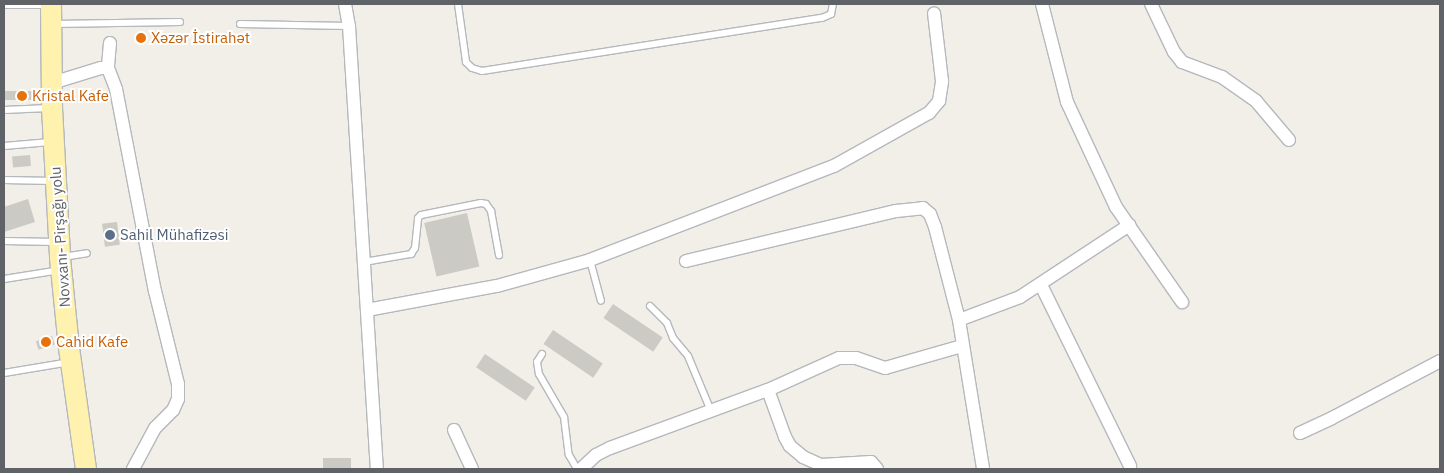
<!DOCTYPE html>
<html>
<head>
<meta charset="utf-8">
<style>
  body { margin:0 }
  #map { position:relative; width:1444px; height:473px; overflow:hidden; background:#f1efe8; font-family:"IBM Plex Sans",sans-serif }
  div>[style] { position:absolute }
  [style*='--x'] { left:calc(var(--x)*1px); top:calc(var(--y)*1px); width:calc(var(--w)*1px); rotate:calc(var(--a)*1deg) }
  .building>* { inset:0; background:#cccac5; transform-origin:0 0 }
  .roads { filter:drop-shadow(1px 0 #b5b8bc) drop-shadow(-1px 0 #b5b8bc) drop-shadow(0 1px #b5b8bc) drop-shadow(0 -1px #b5b8bc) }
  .lane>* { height:6px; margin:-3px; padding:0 3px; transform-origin:3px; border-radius:3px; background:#fff }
  .street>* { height:12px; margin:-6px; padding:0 6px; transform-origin:6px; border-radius:6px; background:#fff }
  .primary>* { height:20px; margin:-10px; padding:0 10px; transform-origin:10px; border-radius:10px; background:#fff2af }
  .dots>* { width:14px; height:14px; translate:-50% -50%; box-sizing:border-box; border:2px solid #fff; border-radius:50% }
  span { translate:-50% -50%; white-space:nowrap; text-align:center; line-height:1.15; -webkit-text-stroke:4px #fff; paint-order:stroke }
  .food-label { font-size:15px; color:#c56008 }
  .left { translate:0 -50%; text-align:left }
  .service-label { font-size:15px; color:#4e5e75 }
  .street-label { font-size:15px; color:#5f6368 }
  .frame { position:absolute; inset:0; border:5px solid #5f6368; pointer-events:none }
</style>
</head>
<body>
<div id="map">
  <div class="building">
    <div style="left:35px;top:91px;width:9px;height:31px;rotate:90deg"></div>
    <div style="left:30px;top:155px;width:11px;height:18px;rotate:85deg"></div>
    <div style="clip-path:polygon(28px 199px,35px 222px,4px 232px,4px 207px)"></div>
    <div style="left:467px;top:213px;width:55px;height:44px;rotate:77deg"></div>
    <div style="left:117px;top:222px;width:23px;height:15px;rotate:83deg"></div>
    <div style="left:613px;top:304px;width:60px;height:17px;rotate:34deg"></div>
    <div style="left:553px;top:330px;width:60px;height:17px;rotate:34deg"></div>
    <div style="left:52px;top:336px;width:9px;height:17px;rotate:72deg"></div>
    <div style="left:485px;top:354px;width:60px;height:16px;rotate:34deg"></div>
    <div style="left:351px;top:458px;width:11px;height:28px;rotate:90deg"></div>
  </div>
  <div class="roads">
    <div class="lane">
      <div style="--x:458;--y:4;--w:59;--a:82.1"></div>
      <div style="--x:466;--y:62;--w:8;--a:45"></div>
      <div style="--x:472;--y:68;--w:10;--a:17"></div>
      <div style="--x:482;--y:71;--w:344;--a:-8.9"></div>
      <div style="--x:822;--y:18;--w:10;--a:-24"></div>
      <div style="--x:831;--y:14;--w:10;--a:-79"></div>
      <div style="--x:4;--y:5;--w:44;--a:0"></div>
      <div style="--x:53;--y:24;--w:127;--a:-0.9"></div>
      <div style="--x:240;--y:24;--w:109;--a:1.1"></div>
      <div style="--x:4;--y:110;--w:45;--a:-2.5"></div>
      <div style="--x:4;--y:146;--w:46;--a:-5"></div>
      <div style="--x:4;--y:180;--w:50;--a:1.1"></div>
      <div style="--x:4;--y:241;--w:53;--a:1.1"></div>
      <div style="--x:63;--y:257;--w:24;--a:-9"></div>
      <div style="--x:590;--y:260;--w:42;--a:75"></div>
      <div style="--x:364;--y:262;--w:48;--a:-9.7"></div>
      <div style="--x:411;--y:254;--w:7;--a:-56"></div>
      <div style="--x:415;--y:248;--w:30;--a:-84"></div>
      <div style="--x:418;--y:218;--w:4;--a:-45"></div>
      <div style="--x:421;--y:215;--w:61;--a:-11.3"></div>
      <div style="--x:481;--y:203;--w:5;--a:11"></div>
      <div style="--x:486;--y:204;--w:9;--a:54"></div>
      <div style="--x:491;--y:211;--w:45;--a:79.7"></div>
      <div style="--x:4;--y:279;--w:57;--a:-9.1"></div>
      <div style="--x:650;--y:306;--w:24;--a:45"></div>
      <div style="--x:667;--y:323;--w:16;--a:68"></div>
      <div style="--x:673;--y:338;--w:23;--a:50"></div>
      <div style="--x:688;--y:356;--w:60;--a:67.3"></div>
      <div style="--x:542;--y:354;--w:9;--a:122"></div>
      <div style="--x:537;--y:362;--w:12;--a:81"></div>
      <div style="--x:539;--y:374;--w:50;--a:59.8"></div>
      <div style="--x:564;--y:417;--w:38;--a:83"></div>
      <div style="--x:569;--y:455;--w:16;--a:60"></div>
      <div style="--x:4;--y:373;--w:67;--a:-9.5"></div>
    </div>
    <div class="street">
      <div style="--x:345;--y:4;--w:22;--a:80"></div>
      <div style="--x:349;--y:26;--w:444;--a:86.4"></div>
      <div style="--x:1042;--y:4;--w:101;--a:75.7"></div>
      <div style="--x:1067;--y:102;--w:116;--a:65"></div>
      <div style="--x:1116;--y:207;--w:116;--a:55.2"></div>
      <div style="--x:1151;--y:4;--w:53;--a:64.4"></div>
      <div style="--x:1174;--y:52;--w:13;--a:51"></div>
      <div style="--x:1182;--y:62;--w:43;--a:20.6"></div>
      <div style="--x:1222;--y:77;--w:42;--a:35.2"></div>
      <div style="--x:1256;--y:101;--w:51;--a:49.8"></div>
      <div style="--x:110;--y:43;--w:25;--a:95"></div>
      <div style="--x:108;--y:68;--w:22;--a:69"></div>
      <div style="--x:116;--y:89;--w:206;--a:79.1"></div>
      <div style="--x:155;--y:291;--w:96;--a:76.1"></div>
      <div style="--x:178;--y:384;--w:15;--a:90"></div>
      <div style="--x:178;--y:399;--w:12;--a:114"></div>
      <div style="--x:173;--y:410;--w:25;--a:135"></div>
      <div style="--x:155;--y:428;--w:47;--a:118.2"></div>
      <div style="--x:52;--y:83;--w:51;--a:-17"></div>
      <div style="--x:101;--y:68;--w:7;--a:0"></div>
      <div style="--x:686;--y:261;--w:216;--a:-13.4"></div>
      <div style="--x:896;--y:211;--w:27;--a:-6"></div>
      <div style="--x:923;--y:208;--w:9;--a:41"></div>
      <div style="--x:930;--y:214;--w:14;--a:69"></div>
      <div style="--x:935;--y:227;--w:96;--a:75.5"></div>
      <div style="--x:959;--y:320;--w:151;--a:80.8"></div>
      <div style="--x:1041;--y:285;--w:202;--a:63.8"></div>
      <div style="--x:367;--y:310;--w:132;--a:-10.5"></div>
      <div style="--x:497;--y:286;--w:97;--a:-15.6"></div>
      <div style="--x:590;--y:260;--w:261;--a:-21.1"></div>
      <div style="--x:834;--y:166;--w:109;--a:-29.2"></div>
      <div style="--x:929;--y:113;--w:16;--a:-50"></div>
      <div style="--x:939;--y:101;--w:20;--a:-81"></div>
      <div style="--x:942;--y:81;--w:68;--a:-96.7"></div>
      <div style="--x:959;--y:320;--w:65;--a:-20.7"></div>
      <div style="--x:1020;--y:297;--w:131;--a:-33.4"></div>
      <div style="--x:768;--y:390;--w:50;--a:70.1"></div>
      <div style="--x:785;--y:437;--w:10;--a:61"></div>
      <div style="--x:790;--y:446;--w:17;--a:40"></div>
      <div style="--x:803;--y:457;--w:20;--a:24"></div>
      <div style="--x:821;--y:465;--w:50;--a:-3.4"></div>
      <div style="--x:871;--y:462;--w:9;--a:49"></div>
      <div style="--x:454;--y:430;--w:43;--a:65.2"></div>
      <div style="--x:1300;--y:433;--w:35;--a:-25"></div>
      <div style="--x:1332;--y:418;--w:122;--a:-27.8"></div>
      <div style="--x:581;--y:469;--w:21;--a:-43"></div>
      <div style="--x:596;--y:455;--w:16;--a:-27"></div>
      <div style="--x:610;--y:448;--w:168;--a:-20.2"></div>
      <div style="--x:768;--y:390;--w:78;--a:-24.3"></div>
      <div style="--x:839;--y:358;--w:17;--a:0"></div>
      <div style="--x:856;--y:358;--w:31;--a:19"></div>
      <div style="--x:885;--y:368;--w:80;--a:-15.9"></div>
    </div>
    <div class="primary">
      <div style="--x:51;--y:4;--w:104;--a:89.4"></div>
      <div style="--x:52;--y:108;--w:150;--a:86.9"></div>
      <div style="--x:60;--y:258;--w:90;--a:84.3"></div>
      <div style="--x:69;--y:348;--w:122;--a:82"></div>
    </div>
  </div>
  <div class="dots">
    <div style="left:141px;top:38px;background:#e8710a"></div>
    <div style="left:22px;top:96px;background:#e8710a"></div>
    <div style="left:110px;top:235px;background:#5c6f8a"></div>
    <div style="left:46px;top:342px;background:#e8710a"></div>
  </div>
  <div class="food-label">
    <span class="left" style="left:151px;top:38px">Xəzər İstirahət</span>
    <span class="left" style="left:32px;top:96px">Kristal Kafe</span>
    <span class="left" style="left:56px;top:342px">Cahid Kafe</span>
  </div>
  <div class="service-label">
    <span class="left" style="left:120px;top:235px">Sahil Mühafizəsi</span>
  </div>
  <div class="street-label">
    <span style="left:60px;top:237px;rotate:-94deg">Novxanı- Pirşağı yolu</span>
  </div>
  <div class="frame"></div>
</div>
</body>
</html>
